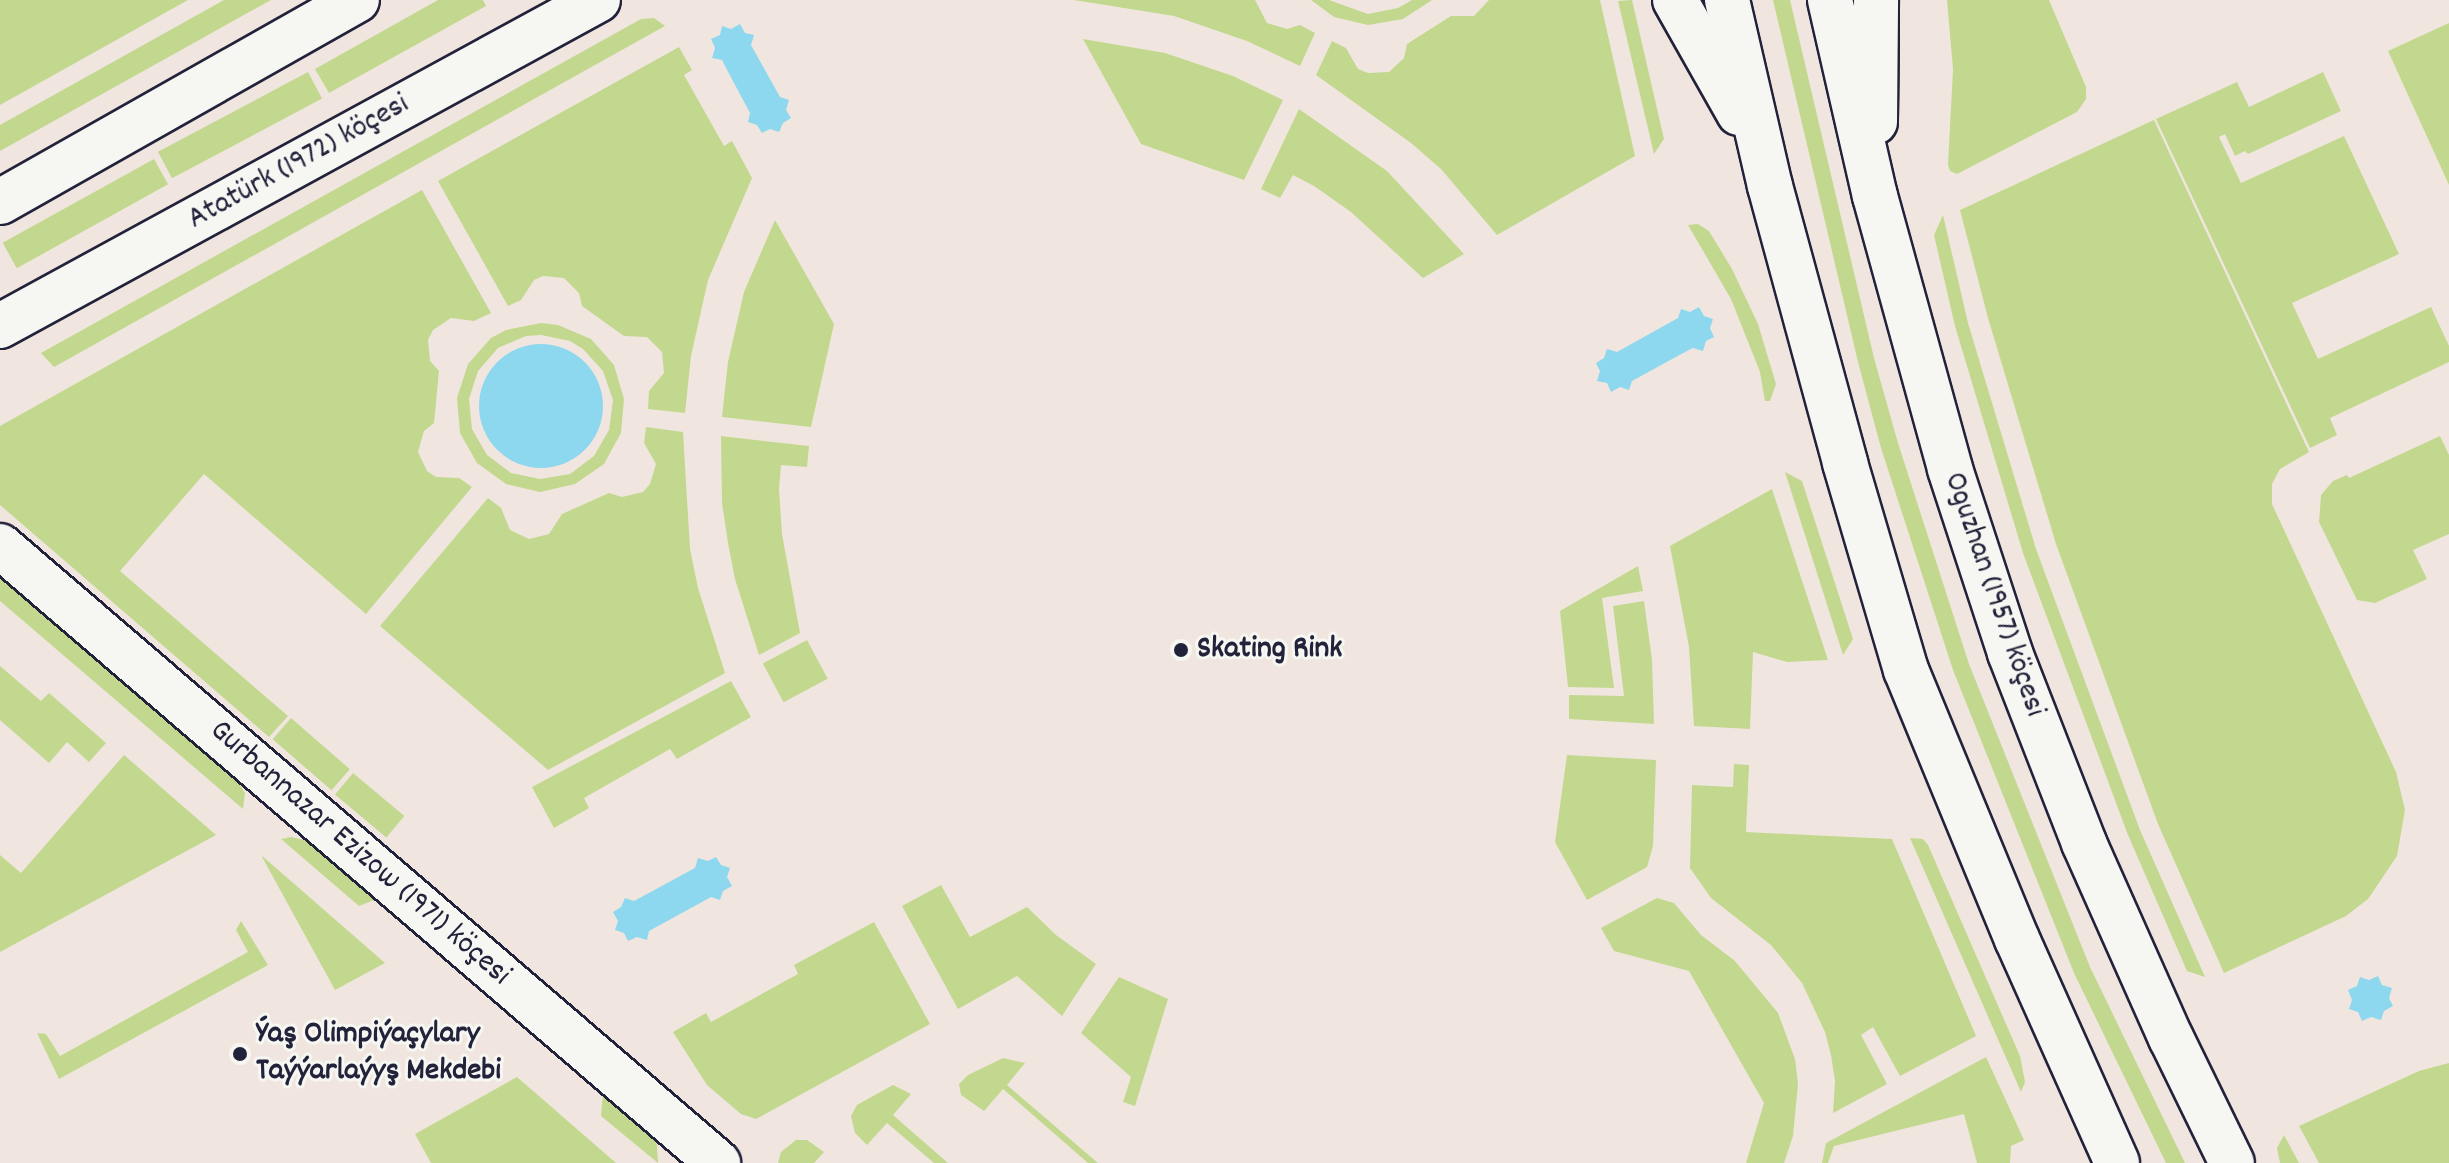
<!DOCTYPE html>
<html>
<head>
<meta charset="utf-8">
<style>
  body { margin:0 }
  #map { position:relative; width:2449px; height:1163px; overflow:hidden; background:#f1e6df; font-family:Dekko,sans-serif }
  div>[style] { position:absolute }
  [style*='--x'] { left:calc(var(--x)*1px); top:calc(var(--y)*1px); width:calc(var(--w)*1px); rotate:calc(var(--a)*1deg) }
  .green>* { inset:0; background:#c2d88e; transform-origin:0 0 }
  .water>* { inset:0; background:#8dd8ee }
  .round { border-radius:50% }
  .roads { filter:drop-shadow(2px 0 #22223b) drop-shadow(-2px 0 #22223b) drop-shadow(0 2px #22223b) drop-shadow(0 -2px #22223b) }
  .minor>* { height:44px; margin:-22px; padding:0 22px; transform-origin:22px; border-radius:22px; background:#f6f6f2 }
  .major>* { height:44px; margin:-22px; padding:0 22px; transform-origin:22px; border-radius:22px; background:#f6f6f2 }
  .dots>* { width:22px; height:22px; translate:-50% -50%; box-sizing:border-box; border:4px solid #f6f6f2; border-radius:50% }
  span { translate:-50% -50%; white-space:nowrap; text-align:center; line-height:1.15; -webkit-text-stroke:6px #f6f6f2; paint-order:stroke }
  .street-label { font-size:32px; color:#22223b }
  .poi-label { font-size:32px; color:#22223b; font-weight:700 }
  .left { translate:0 -50%; text-align:left }
</style>
</head>
<body>
<div id="map">
  <div class="green">
    <div style="clip-path:polygon(0 0,188px 0,0 105px)"></div>
    <div style="clip-path:polygon(224px 0,271px 0,0 151px,0 125px)"></div>
    <div style="clip-path:polygon(438px 0,483px 0,486px 6px,329px 93px,315px 69px)"></div>
    <div style="clip-path:polygon(1074px 0,1255px 0,1267px 23px,1287px 29px,1300px 25px,1315px 33px,1300px 66px,1247px 41px,1174px 16px)"></div>
    <div style="clip-path:polygon(1311px 0,1329px 0,1368px 14px,1398px 8px,1412px 0,1432px 0,1403px 19px,1368px 25px,1334px 17px)"></div>
    <div style="clip-path:polygon(1489px 0,1600px 0,1635px 156px,1497px 235px,1441px 169px,1411px 143px,1316px 75px,1332px 41px,1346px 48px,1358px 69px,1368px 73px,1389px 72px,1404px 58px,1407px 44px,1451px 16px,1474px 16px)"></div>
    <div style="clip-path:polygon(1632px 0,1664px 139px,1654px 154px,1618px 1px)"></div>
    <div style="clip-path:polygon(1773px 0,1790px 0,1874px 358px,1898px 443px,1969px 664px,2090px 967px,2185px 1163px,2166px 1163px,2074px 973px,1953px 670px,1881px 448px,1858px 362px)"></div>
    <div style="clip-path:polygon(1947px 0,2049px 0,2086px 87px,2086px 99px,2077px 112px,1957px 174px,1950px 171px,1948px 165px,1953px 69px)"></div>
    <div style="clip-path:polygon(654px 18px,665px 26px,54px 367px,41px 353px,641px 19px)"></div>
    <div style="clip-path:polygon(2449px 23px,2449px 185px,2388px 51px)"></div>
    <div style="clip-path:polygon(1083px 39px,1165px 53px,1233px 76px,1283px 100px,1244px 180px,1141px 144px)"></div>
    <div style="clip-path:polygon(679px 47px,692px 70px,684px 75px,724px 146px,732px 141px,752px 178px,708px 280px,691px 356px,685px 413px,648px 409px,649px 391px,664px 373px,662px 352px,647px 337px,624px 336px,582px 306px,579px 293px,564px 278px,543px 276px,534px 280px,521px 300px,508px 306px,438px 181px)"></div>
    <div style="left:308px;top:72px;width:30px;height:170px;rotate:62deg"></div>
    <div style="clip-path:polygon(2323px 72px,2341px 111px,2248px 154px,2245px 151px,2235px 156px,2225px 134px,2219px 137px,2241px 183px,2344px 136px,2399px 254px,2292px 303px,2318px 359px,2431px 307px,2449px 346px,2449px 362px,2330px 418px,2337px 435px,2310px 448px,2156px 119px,2237px 82px,2249px 107px)"></div>
    <div style="clip-path:polygon(1299px 109px,1387px 171px,1464px 254px,1423px 278px,1351px 212px,1314px 186px,1293px 175px,1280px 198px,1261px 189px)"></div>
    <div style="clip-path:polygon(2154px 120px,2309px 452px,2280px 469px,2272px 484px,2272px 504px,2396px 772px,2405px 810px,2397px 856px,2368px 899px,2346px 916px,2224px 973px,2158px 824px,2056px 544px,1988px 318px,1960px 210px)"></div>
    <div style="left:154px;top:159px;width:29px;height:173px;rotate:61deg"></div>
    <div style="clip-path:polygon(422px 190px,491px 313px,474px 321px,451px 318px,433px 330px,428px 340px,430px 361px,439px 371px,434px 423px,424px 431px,418px 452px,427px 471px,436px 477px,459px 478px,472px 487px,366px 614px,204px 474px,120px 571px,288px 716px,269px 737px,0 505px,0 426px)"></div>
    <div style="clip-path:polygon(1943px 215px,1968px 323px,2036px 549px,2140px 830px,2205px 977px,2187px 971px,2128px 835px,2023px 553px,1955px 326px,1934px 235px)"></div>
    <div style="clip-path:polygon(775px 220px,834px 324px,811px 427px,722px 417px,728px 362px,744px 292px)"></div>
    <div style="clip-path:polygon(1698px 224px,1709px 231px,1732px 269px,1758px 324px,1776px 384px,1770px 401px,1765px 401px,1760px 372px,1731px 299px,1688px 225px)"></div>
    <div style="clip-path:polygon(evenodd,541px 323px,558px 325px,591px 339px,614px 365px,624px 399px,621px 433px,604px 464px,575px 484px,540px 492px,506px 484px,477px 463px,460px 433px,457px 398px,468px 364px,491px 338px,506px 330px,541px 323px,541px 335px,570px 341px,583px 349px,603px 371px,613px 400px,609px 430px,594px 456px,570px 474px,540px 479px,511px 473px,487px 455px,472px 429px,469px 399px,478px 371px,498px 348px,526px 336px,541px 335px)"></div>
    <div style="clip-path:polygon(646px 427px,683px 432px,690px 549px,698px 588px,725px 673px,548px 770px,380px 626px,488px 498px,501px 508px,510px 530px,529px 539px,549px 534px,562px 514px,609px 493px,622px 497px,643px 492px,650px 484px,656px 464px,644px 443px)"></div>
    <div style="clip-path:polygon(721px 436px,809px 446px,807px 467px,781px 465px,779px 489px,782px 534px,800px 633px,759px 655px,735px 579px,728px 543px,722px 503px)"></div>
    <div style="clip-path:polygon(2440px 436px,2449px 455px,2449px 534px,2413px 550px,2427px 579px,2375px 603px,2357px 600px,2319px 522px,2321px 495px,2333px 481px,2347px 475px,2349px 478px)"></div>
    <div style="clip-path:polygon(1785px 472px,1802px 481px,1853px 639px,1843px 655px)"></div>
    <div style="clip-path:polygon(1772px 489px,1828px 660px,1787px 662px,1753px 652px,1750px 729px,1694px 726px,1689px 647px,1670px 546px)"></div>
    <div style="clip-path:polygon(1638px 566px,1643px 591px,1602px 598px,1614px 688px,1568px 687px,1560px 611px)"></div>
    <div style="clip-path:polygon(0 575px,235px 776px,245px 793px,243px 809px,0 601px)"></div>
    <div style="clip-path:polygon(1644px 601px,1652px 660px,1654px 724px,1569px 719px,1569px 695px,1624px 696px,1613px 606px)"></div>
    <div style="left:807px;top:640px;width:44px;height:50px;rotate:62deg"></div>
    <div style="clip-path:polygon(0 666px,41px 701px,49px 693px,106px 743px,89px 762px,67px 742px,49px 763px,0 720px)"></div>
    <div style="clip-path:polygon(731px 681px,751px 717px,677px 759px,670px 749px,584px 798px,589px 808px,554px 828px,532px 787px)"></div>
    <div style="left:291px;top:718px;width:78px;height:28px;rotate:41deg"></div>
    <div style="clip-path:polygon(124px 755px,216px 835px,0 952px,0 855px,21px 873px)"></div>
    <div style="clip-path:polygon(1567px 755px,1656px 760px,1653px 846px,1647px 867px,1587px 900px,1555px 842px)"></div>
    <div style="clip-path:polygon(1734px 764px,1749px 765px,1746px 832px,1892px 839px,1976px 1036px,1900px 1076px,1873px 1027px,1861px 1035px,1887px 1084px,1833px 1113px,1835px 1081px,1831px 1055px,1825px 1032px,1802px 983px,1771px 945px,1711px 898px,1690px 868px,1692px 785px,1733px 787px)"></div>
    <div style="left:353px;top:773px;width:67px;height:28px;rotate:40deg"></div>
    <div style="clip-path:polygon(291px 837px,312px 842px,379px 898px,359px 906px,281px 839px)"></div>
    <div style="clip-path:polygon(1910px 838px,1923px 839px,1928px 845px,2020px 1056px,2025px 1082px,2021px 1092px)"></div>
    <div style="clip-path:polygon(261px 855px,385px 963px,335px 990px)"></div>
    <div style="clip-path:polygon(941px 885px,970px 937px,1027px 907px,1056px 935px,1096px 964px,1062px 1016px,1017px 976px,958px 1009px,902px 906px)"></div>
    <div style="clip-path:polygon(1657px 898px,1674px 903px,1701px 935px,1735px 961px,1778px 1013px,1795px 1059px,1798px 1084px,1793px 1136px,1784px 1163px,1746px 1163px,1764px 1103px,1689px 971px,1614px 951px,1601px 928px)"></div>
    <div style="clip-path:polygon(241px 921px,268px 965px,59px 1079px,37px 1033px,46px 1034px,60px 1056px,248px 952px,236px 930px)"></div>
    <div style="clip-path:polygon(874px 922px,930px 1024px,756px 1119px,741px 1114px,707px 1085px,673px 1032px,706px 1013px,711px 1022px,798px 974px,794px 965px)"></div>
    <div style="clip-path:polygon(1119px 977px,1168px 999px,1135px 1106px,1123px 1102px,1131px 1077px,1081px 1033px)"></div>
    <div style="clip-path:polygon(1986px 1057px,2024px 1140px,2011px 1146px,2010px 1163px,1977px 1163px,1964px 1114px,1834px 1146px,1828px 1163px,1822px 1163px,1826px 1143px)"></div>
    <div style="clip-path:polygon(1003px 1058px,1025px 1063px,1007px 1085px,1098px 1163px,1088px 1163px,1003px 1089px,984px 1111px,961px 1095px,959px 1084px,968px 1075px)"></div>
    <div style="clip-path:polygon(2449px 1063px,2449px 1163px,2319px 1163px,2299px 1126px,2419px 1071px)"></div>
    <div style="clip-path:polygon(517px 1077px,616px 1163px,431px 1163px,415px 1134px)"></div>
    <div style="clip-path:polygon(893px 1085px,911px 1094px,893px 1115px,948px 1163px,934px 1163px,887px 1123px,867px 1145px,855px 1133px,851px 1116px,857px 1105px)"></div>
    <div style="clip-path:polygon(603px 1093px,650px 1133px,657px 1145px,658px 1163px,601px 1116px)"></div>
    <div style="clip-path:polygon(2284px 1135px,2299px 1163px,2280px 1163px,2277px 1148px)"></div>
    <div style="clip-path:polygon(796px 1140px,807px 1140px,824px 1152px,814px 1163px,778px 1163px,781px 1152px)"></div>
  </div>
  <div class="water">
    <div style="clip-path:polygon(740px 24px,745px 33px,754px 35px,751px 45px,780px 97px,789px 100px,786px 110px,791px 118px,783px 123px,779px 132px,770px 129px,762px 133px,757px 125px,748px 122px,750px 113px,726px 68px,722px 60px,712px 58px,715px 48px,711px 39px,720px 35px,722px 26px,731px 29px)"></div>
    <div style="clip-path:polygon(1699px 307px,1704px 316px,1713px 319px,1710px 328px,1714px 337px,1706px 341px,1703px 351px,1693px 348px,1685px 352px,1632px 381px,1629px 390px,1620px 387px,1611px 392px,1607px 383px,1597px 381px,1600px 371px,1596px 363px,1604px 358px,1607px 349px,1617px 352px,1678px 318px,1681px 309px,1690px 312px)"></div>
    <div class="round" style="left:479px;top:344px;width:124px;height:124px"></div>
    <div style="clip-path:polygon(716px 857px,721px 865px,730px 868px,727px 877px,732px 886px,723px 891px,720px 900px,711px 897px,702px 902px,649px 931px,647px 940px,637px 937px,628px 941px,624px 933px,615px 930px,618px 921px,613px 912px,621px 907px,625px 898px,634px 901px,695px 868px,698px 858px,708px 861px)"></div>
    <div style="clip-path:polygon(2378px 976px,2382px 985px,2392px 988px,2389px 998px,2393px 1006px,2384px 1011px,2381px 1020px,2371px 1017px,2362px 1021px,2358px 1012px,2349px 1009px,2352px 1000px,2348px 990px,2357px 986px,2360px 977px,2369px 980px)"></div>
  </div>
  <div class="roads">
    <div class="minor">
      <div style="--x:0;--y:546;--w:947;--a:40.67"></div>
    </div>
    <div class="major">
      <div style="--x:1675;--y:0;--w:130;--a:60.5"></div>
      <div style="--x:1727;--y:0;--w:191;--a:77"></div>
      <div style="--x:1770;--y:186;--w:287;--a:74.8"></div>
      <div style="--x:1845;--y:463;--w:216;--a:73.6"></div>
      <div style="--x:1906;--y:670;--w:291;--a:67.6"></div>
      <div style="--x:2017;--y:939;--w:245;--a:65.9"></div>
      <div style="--x:1830;--y:0;--w:201;--a:77.1"></div>
      <div style="--x:1875;--y:196;--w:283;--a:74.6"></div>
      <div style="--x:1950;--y:469;--w:194;--a:71.9"></div>
      <div style="--x:2010;--y:653;--w:204;--a:68.7"></div>
      <div style="--x:2084;--y:843;--w:214;--a:66"></div>
      <div style="--x:2171;--y:1038;--w:139;--a:64"></div>
      <div style="--x:1875;--y:122;--w:122;--a:-89.5"></div>
      <div style="--x:0;--y:202;--w:410;--a:-29.5"></div>
      <div style="--x:0;--y:326;--w:681;--a:-28.6"></div>
    </div>
  </div>
  <div class="dots">
    <div style="left:1181px;top:650px;background:#22223b"></div>
    <div style="left:240px;top:1054px;background:#22223b"></div>
  </div>
  <div class="street-label">
    <span style="left:299px;top:163px;rotate:-29deg">Atatürk (1972) köçesi</span>
    <span style="left:1993px;top:595px;rotate:71deg">Oguzhan (1957) köçesi</span>
    <span style="left:359px;top:854px;rotate:41deg">Gurbannazar Ezizow (1971) köçesi</span>
  </div>
  <div class="poi-label">
    <span class="left" style="left:1197px;top:650px">Skating Rink</span>
    <span class="left" style="left:256px;top:1054px">Ýaş Olimpiýaçylary<br>Taýýarlaýyş Mekdebi</span>
  </div>
</div>
</body>
</html>
